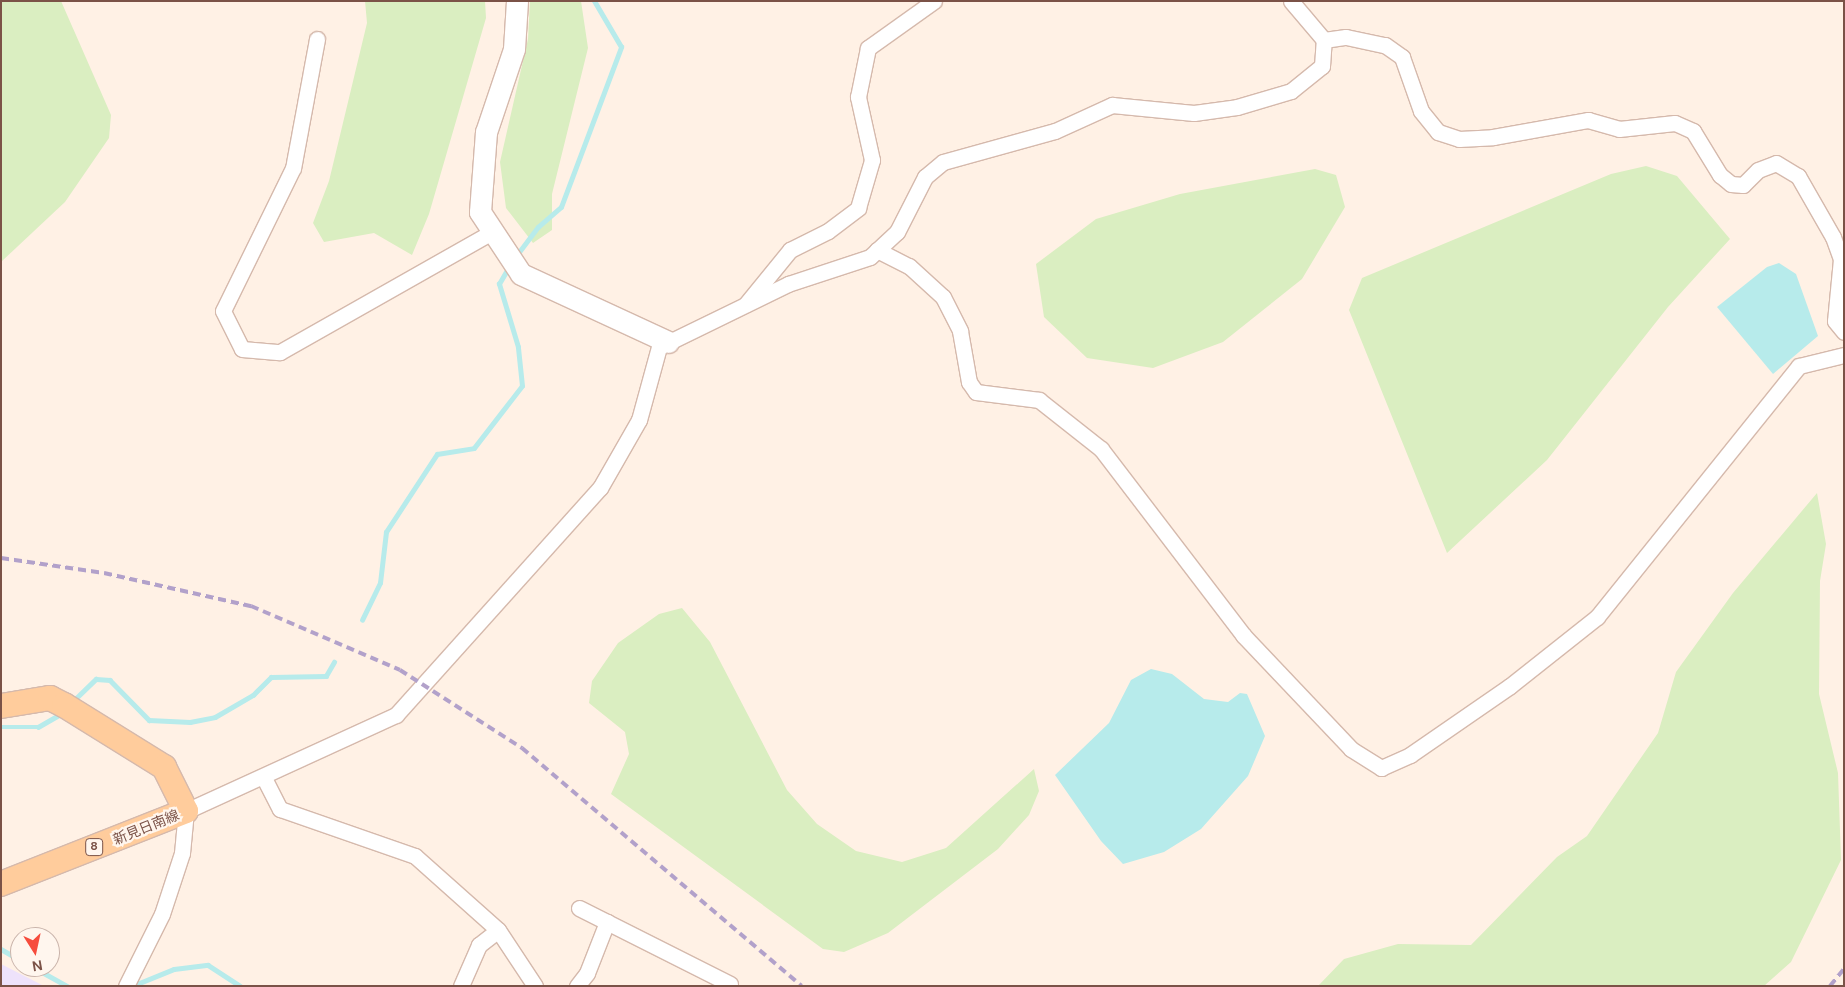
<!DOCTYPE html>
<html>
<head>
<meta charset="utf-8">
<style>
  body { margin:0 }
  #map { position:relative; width:1845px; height:987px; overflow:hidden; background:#fff1e5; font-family:"DM Sans","Noto Sans JP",sans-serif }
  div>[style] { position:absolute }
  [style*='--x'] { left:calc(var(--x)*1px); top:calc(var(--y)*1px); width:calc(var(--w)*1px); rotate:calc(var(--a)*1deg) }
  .education>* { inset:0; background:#eee2fb }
  .green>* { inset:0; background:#daeec1 }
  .water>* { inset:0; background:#b7ebeb }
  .stream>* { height:4.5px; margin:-2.25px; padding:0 2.25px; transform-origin:2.25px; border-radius:2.25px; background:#b7ebeb }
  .roads { filter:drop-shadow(1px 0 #d5b9ac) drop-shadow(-1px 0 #d5b9ac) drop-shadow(0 1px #d5b9ac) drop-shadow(0 -1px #d5b9ac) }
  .street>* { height:15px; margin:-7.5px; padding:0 7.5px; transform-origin:7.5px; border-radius:7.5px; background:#fff }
  .secondary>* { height:21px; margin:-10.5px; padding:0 10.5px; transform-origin:10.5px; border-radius:10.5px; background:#fff }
  .primary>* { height:24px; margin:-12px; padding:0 12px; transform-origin:12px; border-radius:12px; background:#ffcc9c }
  .rail>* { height:4px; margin-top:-2px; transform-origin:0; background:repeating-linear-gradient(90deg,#b2a1ca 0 8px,transparent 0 13px) }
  span { translate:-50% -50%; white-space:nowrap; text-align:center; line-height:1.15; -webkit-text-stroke:4.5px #fff6ee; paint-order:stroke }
  .shield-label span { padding:1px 4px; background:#fff6ee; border:1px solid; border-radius:4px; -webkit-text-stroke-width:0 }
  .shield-label { font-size:12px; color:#7b5247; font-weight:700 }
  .street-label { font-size:14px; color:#7b5247 }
  .frame { position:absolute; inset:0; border:2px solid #7b5247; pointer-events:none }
  .north { position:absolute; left:10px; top:927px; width:50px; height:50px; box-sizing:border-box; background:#fff6ee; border:1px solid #cab4ab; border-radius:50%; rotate:170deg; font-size:14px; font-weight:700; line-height:20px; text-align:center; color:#7b5247 }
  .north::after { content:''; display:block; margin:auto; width:18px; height:22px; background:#f64c3d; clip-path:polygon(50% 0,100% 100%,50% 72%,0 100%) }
</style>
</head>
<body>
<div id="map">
  <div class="education">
    <div style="clip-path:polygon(1px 964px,44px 986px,1px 986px)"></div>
  </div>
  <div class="green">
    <div style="clip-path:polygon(1px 1px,61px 1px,111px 115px,109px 138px,65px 202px,1px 262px)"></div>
    <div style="clip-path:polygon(365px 1px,485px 1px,486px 18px,429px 214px,412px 255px,374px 233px,324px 242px,313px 223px,329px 181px,367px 23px)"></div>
    <div style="clip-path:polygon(530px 1px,581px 1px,588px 48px,552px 194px,552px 230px,533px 243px,506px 208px,500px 162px,528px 39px)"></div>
    <div style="clip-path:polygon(1646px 166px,1677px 176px,1730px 239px,1668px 307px,1547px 460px,1447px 553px,1349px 310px,1362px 278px,1611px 174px)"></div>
    <div style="clip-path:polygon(1315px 169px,1336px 175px,1345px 207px,1302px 279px,1223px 342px,1153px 368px,1087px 358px,1044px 317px,1036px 264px,1096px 219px,1180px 194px)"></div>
    <div style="clip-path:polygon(1817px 493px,1826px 544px,1820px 581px,1819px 694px,1838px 773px,1841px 860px,1791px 962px,1764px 986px,1318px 986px,1344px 959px,1398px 944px,1471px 945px,1557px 857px,1587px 836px,1658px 733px,1676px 672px,1733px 593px)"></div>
    <div style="clip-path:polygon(682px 608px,710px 642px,787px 790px,817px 824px,856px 851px,902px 862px,946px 848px,1034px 769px,1039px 791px,1029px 815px,998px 849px,888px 933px,844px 952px,823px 949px,611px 794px,629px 754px,625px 732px,589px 703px,592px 681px,618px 643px,659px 614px)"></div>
  </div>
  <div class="water">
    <div style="clip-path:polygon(1779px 263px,1796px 274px,1818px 336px,1773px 374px,1717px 307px,1767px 267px)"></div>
    <div style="clip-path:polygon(1151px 669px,1172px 674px,1204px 699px,1228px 702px,1240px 693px,1247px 694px,1265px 736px,1248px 776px,1201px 829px,1164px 852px,1123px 864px,1101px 841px,1055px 775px,1109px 723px,1131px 680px)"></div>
  </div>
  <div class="stream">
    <div style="--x:516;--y:256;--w:36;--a:-53"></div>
    <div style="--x:538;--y:227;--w:30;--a:-41"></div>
    <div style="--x:561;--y:207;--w:171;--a:-69.4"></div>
    <div style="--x:621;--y:47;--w:53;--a:-120.4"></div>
    <div style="--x:362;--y:620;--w:41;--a:-64.1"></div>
    <div style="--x:380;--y:583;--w:51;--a:-83.3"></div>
    <div style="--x:386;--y:532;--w:93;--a:-56.8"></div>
    <div style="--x:437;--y:454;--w:37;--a:-9"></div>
    <div style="--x:474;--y:448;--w:78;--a:-52.3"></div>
    <div style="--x:522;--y:386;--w:39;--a:-96"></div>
    <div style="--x:518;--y:347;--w:66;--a:-106.8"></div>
    <div style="--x:499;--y:284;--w:20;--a:-60"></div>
    <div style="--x:72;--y:702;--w:33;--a:-44"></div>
    <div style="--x:96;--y:679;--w:14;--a:4"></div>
    <div style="--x:110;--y:680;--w:56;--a:45.7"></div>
    <div style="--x:149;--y:720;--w:41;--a:2.8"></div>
    <div style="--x:190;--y:722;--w:25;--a:-11"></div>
    <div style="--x:215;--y:717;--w:44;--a:-30.1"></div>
    <div style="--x:253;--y:695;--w:25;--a:-45"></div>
    <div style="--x:271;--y:677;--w:55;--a:-1"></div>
    <div style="--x:326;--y:676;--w:16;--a:-60"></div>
    <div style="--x:1;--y:727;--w:37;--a:0"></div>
    <div style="--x:38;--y:727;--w:28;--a:-30"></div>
    <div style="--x:1;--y:949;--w:22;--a:30"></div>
    <div style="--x:33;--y:967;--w:39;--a:29"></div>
    <div style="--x:132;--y:986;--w:45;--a:-22"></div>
    <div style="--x:174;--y:969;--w:34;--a:-7"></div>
    <div style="--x:208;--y:965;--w:38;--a:33"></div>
  </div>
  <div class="roads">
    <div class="street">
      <div style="--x:317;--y:39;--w:131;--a:100.5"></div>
      <div style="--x:293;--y:168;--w:159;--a:116.1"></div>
      <div style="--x:223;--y:311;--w:42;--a:63.4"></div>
      <div style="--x:242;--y:349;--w:38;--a:5"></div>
      <div style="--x:280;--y:352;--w:241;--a:-29.5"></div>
      <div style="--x:1324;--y:40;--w:22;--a:-8"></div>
      <div style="--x:1346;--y:37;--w:40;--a:12"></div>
      <div style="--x:1385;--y:45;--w:21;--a:35"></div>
      <div style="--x:1402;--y:57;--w:57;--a:70.6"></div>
      <div style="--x:1421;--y:111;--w:27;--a:51"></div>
      <div style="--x:1438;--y:132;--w:22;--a:18"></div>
      <div style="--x:1459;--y:139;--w:34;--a:-3"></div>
      <div style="--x:1493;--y:137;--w:97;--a:-10.1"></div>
      <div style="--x:1588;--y:120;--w:32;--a:16"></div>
      <div style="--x:1619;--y:129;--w:56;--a:-6.1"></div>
      <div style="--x:1675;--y:123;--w:20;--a:24"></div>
      <div style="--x:1693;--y:131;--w:52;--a:58.5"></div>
      <div style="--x:1720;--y:175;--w:14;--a:39"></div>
      <div style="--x:1731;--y:184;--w:12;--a:5"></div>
      <div style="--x:1743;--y:185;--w:21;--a:-45"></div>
      <div style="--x:1758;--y:170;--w:19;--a:-21"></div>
      <div style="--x:1776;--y:163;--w:26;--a:31"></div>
      <div style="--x:1798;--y:176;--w:70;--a:60.2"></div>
      <div style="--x:1833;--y:237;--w:23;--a:70"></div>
      <div style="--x:1841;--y:259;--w:62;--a:95.5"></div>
      <div style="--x:1835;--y:321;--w:14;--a:51"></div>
      <div style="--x:877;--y:250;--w:36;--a:27"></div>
      <div style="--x:909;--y:266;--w:46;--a:42.4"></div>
      <div style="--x:943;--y:297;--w:38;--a:63"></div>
      <div style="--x:960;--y:331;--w:52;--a:80"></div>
      <div style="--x:969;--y:382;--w:12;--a:55"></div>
      <div style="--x:976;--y:392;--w:64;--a:7.2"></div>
      <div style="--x:1039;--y:400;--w:79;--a:38.3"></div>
      <div style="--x:1101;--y:449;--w:234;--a:52.6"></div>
      <div style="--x:1243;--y:635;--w:157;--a:46.5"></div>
      <div style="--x:1351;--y:749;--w:36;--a:32"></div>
      <div style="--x:1381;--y:768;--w:32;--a:-24"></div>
      <div style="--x:1410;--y:755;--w:121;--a:-34.6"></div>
      <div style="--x:1510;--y:686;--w:111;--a:-38.4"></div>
      <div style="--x:1597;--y:617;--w:322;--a:-51.2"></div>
      <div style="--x:1799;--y:366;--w:46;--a:-13.7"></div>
      <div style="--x:746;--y:304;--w:70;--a:-50.8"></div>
      <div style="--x:790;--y:250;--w:42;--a:-26.6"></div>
      <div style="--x:828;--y:231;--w:38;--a:-37"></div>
      <div style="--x:858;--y:208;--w:50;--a:-73.7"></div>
      <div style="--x:872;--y:160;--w:65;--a:-102.5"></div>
      <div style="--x:858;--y:97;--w:50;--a:-78.5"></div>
      <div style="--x:868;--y:48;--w:81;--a:-35.5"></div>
      <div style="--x:264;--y:778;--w:35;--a:63"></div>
      <div style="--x:280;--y:809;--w:143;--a:19.2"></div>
      <div style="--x:415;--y:856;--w:111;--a:41.7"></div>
      <div style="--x:498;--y:930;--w:67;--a:56.5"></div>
      <div style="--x:579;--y:908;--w:169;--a:26.7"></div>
      <div style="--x:126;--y:986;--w:80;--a:-63.4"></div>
      <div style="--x:162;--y:914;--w:64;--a:-71.8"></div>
      <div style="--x:182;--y:853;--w:42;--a:-84.6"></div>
      <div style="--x:186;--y:811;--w:231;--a:-24.6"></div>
      <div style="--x:396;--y:715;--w:305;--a:-48.1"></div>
      <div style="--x:600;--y:488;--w:78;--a:-60.2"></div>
      <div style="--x:639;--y:420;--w:76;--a:-74.7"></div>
      <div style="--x:659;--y:347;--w:144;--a:-26"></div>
      <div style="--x:788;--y:284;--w:86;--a:-18.2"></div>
      <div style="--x:870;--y:257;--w:37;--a:-43"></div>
      <div style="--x:897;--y:232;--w:62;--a:-63"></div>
      <div style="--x:925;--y:177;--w:23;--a:-40"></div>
      <div style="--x:943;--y:162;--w:116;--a:-15.5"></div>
      <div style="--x:1055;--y:131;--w:63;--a:-24.5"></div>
      <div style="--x:1112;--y:105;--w:82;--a:5.6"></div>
      <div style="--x:1194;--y:113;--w:43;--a:-7.9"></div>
      <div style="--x:1237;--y:107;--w:56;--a:-16.5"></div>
      <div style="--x:1291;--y:91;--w:40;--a:-39"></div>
      <div style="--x:1322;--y:66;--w:26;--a:-86"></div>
      <div style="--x:1324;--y:40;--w:51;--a:-130.2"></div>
      <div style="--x:461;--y:986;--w:45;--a:-66.3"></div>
      <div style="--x:479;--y:945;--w:24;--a:-38"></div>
      <div style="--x:577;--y:986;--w:16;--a:-52"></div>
      <div style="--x:587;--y:973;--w:55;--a:-68.6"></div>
    </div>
    <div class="secondary">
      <div style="--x:517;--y:1;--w:48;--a:93.6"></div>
      <div style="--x:514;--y:49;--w:88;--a:108.6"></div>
      <div style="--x:486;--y:132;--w:80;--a:94.3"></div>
      <div style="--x:480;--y:212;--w:74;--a:56.5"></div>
      <div style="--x:521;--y:274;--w:162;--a:24.8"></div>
    </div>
    <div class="primary">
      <div style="--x:1;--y:706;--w:50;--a:-9.3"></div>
      <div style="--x:50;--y:698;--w:16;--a:27"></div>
      <div style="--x:64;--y:705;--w:118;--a:31.8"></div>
      <div style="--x:164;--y:767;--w:49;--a:63.4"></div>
      <div style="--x:186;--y:811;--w:199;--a:158.5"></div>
    </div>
  </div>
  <div class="rail">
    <div style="--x:1;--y:558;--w:104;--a:8.3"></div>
    <div style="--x:104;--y:573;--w:151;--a:12.7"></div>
    <div style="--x:251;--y:606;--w:162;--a:23.2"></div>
    <div style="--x:400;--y:670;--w:145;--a:32.6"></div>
    <div style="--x:522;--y:748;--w:367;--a:40.4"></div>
    <div style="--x:1830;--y:986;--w:22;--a:-51"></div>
  </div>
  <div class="shield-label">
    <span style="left:94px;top:847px">8</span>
  </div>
  <div class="street-label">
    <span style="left:146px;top:827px;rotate:-22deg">新見日南線</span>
  </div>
  <div class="frame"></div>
  <div class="north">N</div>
</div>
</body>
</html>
